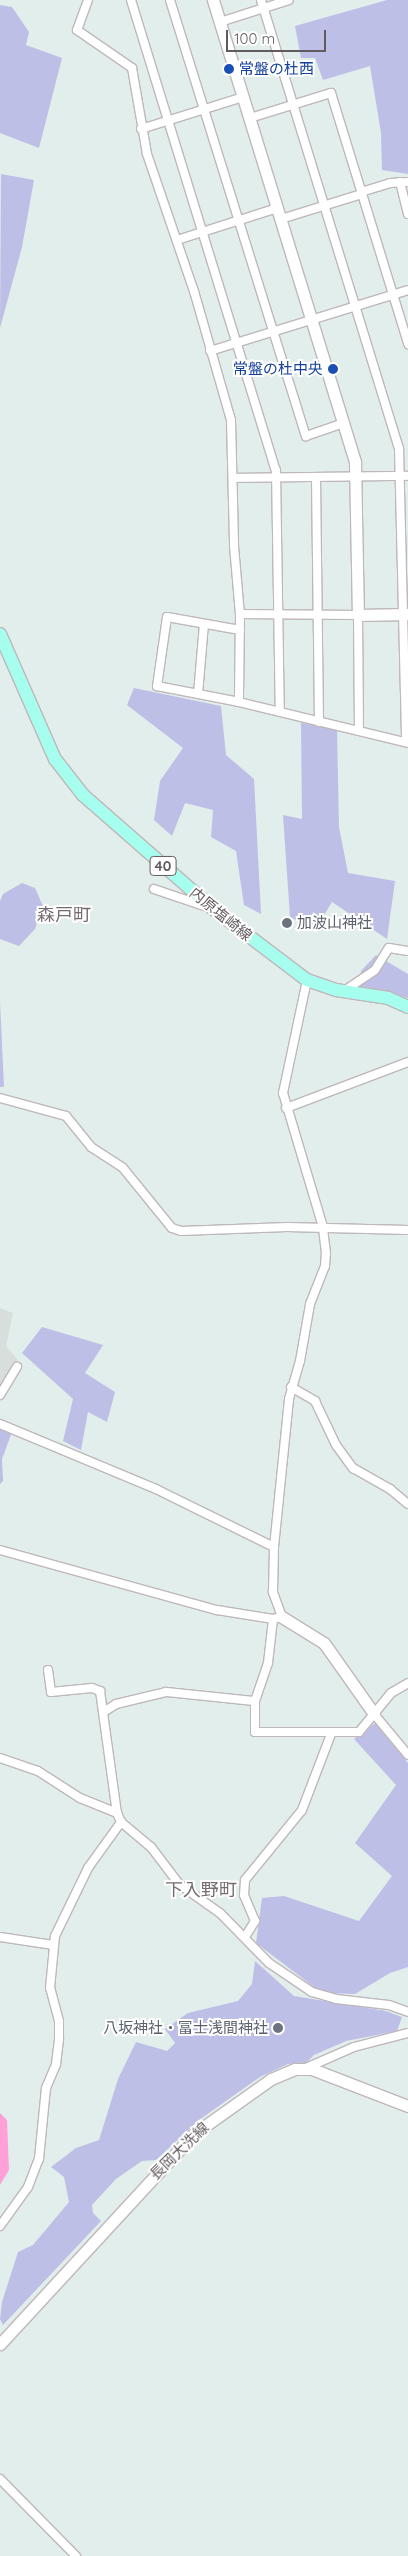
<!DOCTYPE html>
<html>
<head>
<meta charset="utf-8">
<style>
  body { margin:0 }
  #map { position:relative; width:408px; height:2556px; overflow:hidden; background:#e2eeeb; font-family:Quicksand,"Noto Sans JP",sans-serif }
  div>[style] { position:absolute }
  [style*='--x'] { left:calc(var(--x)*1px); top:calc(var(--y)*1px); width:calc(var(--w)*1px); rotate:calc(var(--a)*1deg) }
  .industrial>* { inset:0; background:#d7dedc }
  .green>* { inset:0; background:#bebfe6 }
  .water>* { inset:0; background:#ffa1d8 }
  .roads { filter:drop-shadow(1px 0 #bfb7ba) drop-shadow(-1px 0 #bfb7ba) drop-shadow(0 1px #bfb7ba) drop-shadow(0 -1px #bfb7ba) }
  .street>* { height:8px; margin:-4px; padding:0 4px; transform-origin:4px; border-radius:4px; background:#fff }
  .secondary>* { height:11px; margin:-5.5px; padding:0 5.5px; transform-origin:5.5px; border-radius:5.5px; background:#fff }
  .primary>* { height:12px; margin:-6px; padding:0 6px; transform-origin:6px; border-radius:6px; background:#a6ffee }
  .dots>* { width:14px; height:14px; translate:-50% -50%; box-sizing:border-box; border:2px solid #fff; border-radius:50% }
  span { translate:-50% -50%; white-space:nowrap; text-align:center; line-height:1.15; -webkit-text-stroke:4px #fff; paint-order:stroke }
  .shield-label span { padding:1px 4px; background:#fff; border:1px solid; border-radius:4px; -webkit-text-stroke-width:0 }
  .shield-label { font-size:14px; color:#635a5f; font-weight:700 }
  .transit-label { font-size:15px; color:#164399 }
  .left { translate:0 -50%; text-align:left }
  .right { translate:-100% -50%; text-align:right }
  .street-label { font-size:15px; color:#635a5f }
  .worship-label { font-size:15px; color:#5b616d }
  .quarter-label { font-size:18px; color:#756b71 }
  .scale { position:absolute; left:226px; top:30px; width:100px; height:22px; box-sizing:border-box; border:2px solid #635a5f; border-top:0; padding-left:6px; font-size:15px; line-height:18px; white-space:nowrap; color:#635a5f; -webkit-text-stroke:4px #fff; paint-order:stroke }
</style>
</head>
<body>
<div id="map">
  <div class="industrial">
    <div style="clip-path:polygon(0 1308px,13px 1313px,6px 1346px,18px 1360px,0 1388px)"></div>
  </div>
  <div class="green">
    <div style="clip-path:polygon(387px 0,408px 0,408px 174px,382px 170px,381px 133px,370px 66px,323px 80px,315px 58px,301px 58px,295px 26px)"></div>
    <div style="clip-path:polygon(0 5px,12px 7px,29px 32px,26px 45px,62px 58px,39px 148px,0 133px)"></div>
    <div style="clip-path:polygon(1px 174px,34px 180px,22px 247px,0 328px)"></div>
    <div style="clip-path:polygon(134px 688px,221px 706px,226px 755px,254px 779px,261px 914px,244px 905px,236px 851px,211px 837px,213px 810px,185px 803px,172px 836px,154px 820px,160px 781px,183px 748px,127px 705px)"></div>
    <div style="clip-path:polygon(301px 723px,337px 729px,339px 827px,348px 873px,395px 881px,387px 939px,332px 902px,315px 930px,290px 917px,283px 815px,302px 819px)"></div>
    <div style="clip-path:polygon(22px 883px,35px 888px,43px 906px,35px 929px,19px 946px,0 939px,0 901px,3px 894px)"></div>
    <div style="clip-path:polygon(376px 955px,408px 974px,408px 998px,359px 987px,361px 971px)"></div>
    <div style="clip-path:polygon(0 1002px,4px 1087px,0 1087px)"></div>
    <div style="clip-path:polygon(42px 1327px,103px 1345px,85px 1373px,115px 1392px,107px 1422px,88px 1412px,81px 1450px,63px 1441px,73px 1399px,22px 1353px)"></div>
    <div style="clip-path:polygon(0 1429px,12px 1432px,2px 1459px,3px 1481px,0 1484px)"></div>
    <div style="clip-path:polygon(375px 1723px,408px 1763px,408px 1967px,390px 1973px,355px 1994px,322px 1993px,256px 1943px,262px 1898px,284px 1896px,359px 1921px,392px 1876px,355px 1843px,396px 1785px,354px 1739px)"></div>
    <div style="clip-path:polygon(255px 1961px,294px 1996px,386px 2011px,402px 2017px,397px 2031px,346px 2041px,314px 2055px,306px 2063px,288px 2064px,260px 2077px,199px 2120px,156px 2160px,142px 2161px,116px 2179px,92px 2205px,93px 2213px,101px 2221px,3px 2325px,0 2319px,2px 2302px,18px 2252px,33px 2245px,69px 2202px,64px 2177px,51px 2167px,76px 2148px,99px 2140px,118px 2079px,136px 2042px,167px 2051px,175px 2043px,165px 2029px,188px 2013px,238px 2001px,252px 1984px)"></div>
  </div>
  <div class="water">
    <div style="clip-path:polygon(0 2113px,7px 2120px,9px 2170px,0 2185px)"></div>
  </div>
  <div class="roads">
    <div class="street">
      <div style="--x:88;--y:0;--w:32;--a:110"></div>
      <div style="--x:77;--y:30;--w:67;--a:34.6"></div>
      <div style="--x:132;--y:68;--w:87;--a:80.1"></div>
      <div style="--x:147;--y:154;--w:145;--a:71.1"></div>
      <div style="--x:194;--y:291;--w:134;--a:74"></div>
      <div style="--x:231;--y:420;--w:126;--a:88.6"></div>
      <div style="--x:234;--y:546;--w:68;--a:85"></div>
      <div style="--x:240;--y:614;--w:88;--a:90.7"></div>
      <div style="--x:131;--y:0;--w:492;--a:72.9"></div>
      <div style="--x:276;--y:470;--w:242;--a:89.1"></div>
      <div style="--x:170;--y:0;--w:457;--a:72.7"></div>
      <div style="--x:306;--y:436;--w:40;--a:-18.9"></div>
      <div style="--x:261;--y:0;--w:470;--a:72.9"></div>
      <div style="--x:399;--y:449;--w:293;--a:88.6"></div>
      <div style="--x:220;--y:22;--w:72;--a:-17.7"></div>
      <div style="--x:250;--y:118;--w:85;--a:-17.2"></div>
      <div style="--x:331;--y:93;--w:263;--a:72.9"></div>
      <div style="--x:141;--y:129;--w:107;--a:-17.4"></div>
      <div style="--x:400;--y:182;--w:33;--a:76"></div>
      <div style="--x:361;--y:192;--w:30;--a:-17"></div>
      <div style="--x:390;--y:183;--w:18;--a:-3"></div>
      <div style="--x:281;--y:219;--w:85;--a:-17.2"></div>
      <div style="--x:177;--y:240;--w:105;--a:-17.7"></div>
      <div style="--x:210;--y:351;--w:207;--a:-17.1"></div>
      <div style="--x:316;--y:477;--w:245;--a:89.3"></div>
      <div style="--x:233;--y:478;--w:175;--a:-0.7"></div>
      <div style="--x:240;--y:614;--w:118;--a:0.5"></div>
      <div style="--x:358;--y:615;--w:116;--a:89.5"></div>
      <div style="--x:240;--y:630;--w:74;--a:-169.9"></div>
      <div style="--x:167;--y:617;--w:70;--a:98.2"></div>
      <div style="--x:157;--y:686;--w:84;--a:11"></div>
      <div style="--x:239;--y:702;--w:174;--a:13.6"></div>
      <div style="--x:198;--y:694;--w:70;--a:-85.1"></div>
      <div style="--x:154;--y:889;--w:59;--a:18.7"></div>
      <div style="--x:344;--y:991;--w:37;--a:-34"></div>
      <div style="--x:375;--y:970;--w:26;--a:-58"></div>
      <div style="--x:389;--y:948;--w:19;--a:9"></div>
      <div style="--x:0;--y:1098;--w:68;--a:15.3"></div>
      <div style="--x:66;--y:1116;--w:40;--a:51"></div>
      <div style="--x:91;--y:1147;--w:38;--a:33"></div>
      <div style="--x:123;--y:1168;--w:77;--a:50.8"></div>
      <div style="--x:172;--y:1228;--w:9;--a:18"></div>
      <div style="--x:181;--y:1231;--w:106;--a:-2.2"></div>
      <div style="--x:287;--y:1227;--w:121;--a:1.4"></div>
      <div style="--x:286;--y:1108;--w:130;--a:-20.7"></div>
      <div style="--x:291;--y:1387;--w:28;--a:30"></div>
      <div style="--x:315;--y:1401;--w:49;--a:64.5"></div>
      <div style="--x:336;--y:1445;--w:29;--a:54"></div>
      <div style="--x:353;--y:1468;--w:43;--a:29.6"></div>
      <div style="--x:390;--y:1489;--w:23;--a:40"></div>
      <div style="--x:0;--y:1395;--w:33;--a:-59"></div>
      <div style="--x:0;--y:1424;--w:169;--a:22.6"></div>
      <div style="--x:156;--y:1489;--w:131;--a:26.2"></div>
      <div style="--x:0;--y:1550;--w:225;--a:15.5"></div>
      <div style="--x:217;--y:1610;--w:57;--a:9.1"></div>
      <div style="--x:273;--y:1619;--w:9;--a:-13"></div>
      <div style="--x:282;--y:1617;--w:27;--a:-110"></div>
      <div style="--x:273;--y:1592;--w:45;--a:-88.7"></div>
      <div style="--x:274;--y:1547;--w:149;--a:-84.2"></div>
      <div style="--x:289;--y:1399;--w:40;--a:-74"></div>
      <div style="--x:300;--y:1361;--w:58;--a:-80"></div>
      <div style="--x:310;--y:1304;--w:41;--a:-68.5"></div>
      <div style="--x:325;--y:1266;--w:13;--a:-86"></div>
      <div style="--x:326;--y:1253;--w:26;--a:-97"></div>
      <div style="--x:323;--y:1227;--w:140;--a:-106.6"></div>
      <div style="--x:283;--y:1093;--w:116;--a:-78"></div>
      <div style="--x:273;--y:1619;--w:44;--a:96.5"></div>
      <div style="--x:268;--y:1663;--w:40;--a:108.9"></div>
      <div style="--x:255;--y:1701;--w:31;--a:90"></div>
      <div style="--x:255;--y:1732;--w:104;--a:0"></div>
      <div style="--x:359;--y:1732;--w:50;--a:-50.6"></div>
      <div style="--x:391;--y:1693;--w:20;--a:-30"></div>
      <div style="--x:48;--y:1670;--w:22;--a:82"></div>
      <div style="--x:51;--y:1692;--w:41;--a:-5.6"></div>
      <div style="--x:92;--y:1688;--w:9;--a:21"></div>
      <div style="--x:100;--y:1691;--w:123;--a:82.1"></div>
      <div style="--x:117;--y:1813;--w:10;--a:66"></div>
      <div style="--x:121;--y:1822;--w:39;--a:40"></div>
      <div style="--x:151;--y:1847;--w:46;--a:52.9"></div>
      <div style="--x:179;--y:1884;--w:50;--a:35.3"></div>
      <div style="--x:220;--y:1913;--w:70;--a:45.6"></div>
      <div style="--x:269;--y:1963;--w:52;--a:34"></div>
      <div style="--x:312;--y:1992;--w:25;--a:16"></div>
      <div style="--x:336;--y:1999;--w:53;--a:6.5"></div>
      <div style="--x:389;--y:2005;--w:20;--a:20"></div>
      <div style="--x:105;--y:1711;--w:13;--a:-32"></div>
      <div style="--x:116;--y:1704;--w:51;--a:-13.5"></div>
      <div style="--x:166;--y:1692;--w:89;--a:5.8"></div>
      <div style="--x:374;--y:1714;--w:53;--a:50.3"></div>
      <div style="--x:0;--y:1758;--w:40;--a:18.9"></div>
      <div style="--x:38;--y:1771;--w:50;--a:32.7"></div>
      <div style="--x:80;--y:1798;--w:40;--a:22"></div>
      <div style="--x:0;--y:1937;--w:54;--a:8.6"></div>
      <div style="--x:245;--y:1937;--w:19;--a:-58"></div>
      <div style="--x:255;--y:1921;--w:28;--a:-113"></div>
      <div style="--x:244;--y:1895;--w:15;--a:-86"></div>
      <div style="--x:245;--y:1880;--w:90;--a:-50.8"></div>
      <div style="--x:302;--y:1810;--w:81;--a:-69.1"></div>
      <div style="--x:306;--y:2068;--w:52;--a:-23.6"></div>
      <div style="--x:354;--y:2047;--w:56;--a:-14.5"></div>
      <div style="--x:0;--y:2226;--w:48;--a:-54.3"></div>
      <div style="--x:28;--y:2187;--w:30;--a:-69"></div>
      <div style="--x:39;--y:2159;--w:71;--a:-84.4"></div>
      <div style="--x:46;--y:2088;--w:26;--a:-67"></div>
      <div style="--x:56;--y:2064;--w:26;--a:-83"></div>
      <div style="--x:59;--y:2038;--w:17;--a:-90"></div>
      <div style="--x:59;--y:2021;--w:34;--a:-105"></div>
      <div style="--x:50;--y:1988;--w:52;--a:-84.5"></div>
      <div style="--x:55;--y:1936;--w:76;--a:-64.1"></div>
      <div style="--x:88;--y:1868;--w:57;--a:-54.3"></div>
      <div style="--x:0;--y:2479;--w:108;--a:45.4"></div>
    </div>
    <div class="secondary">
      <div style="--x:213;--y:0;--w:483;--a:72.9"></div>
      <div style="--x:355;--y:462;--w:153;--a:88.9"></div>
      <div style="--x:358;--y:615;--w:50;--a:-1.1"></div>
      <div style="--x:282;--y:1617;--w:49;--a:31.8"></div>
      <div style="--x:324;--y:1643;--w:87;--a:54.8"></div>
      <div style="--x:0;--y:2344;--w:287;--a:-47.3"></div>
      <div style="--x:195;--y:2133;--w:93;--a:-35.4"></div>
      <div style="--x:271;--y:2079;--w:26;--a:-23"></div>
      <div style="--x:295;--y:2069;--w:17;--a:0"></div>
      <div style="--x:312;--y:2069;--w:103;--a:21.1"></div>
    </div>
    <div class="primary">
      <div style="--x:0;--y:634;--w:137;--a:66.3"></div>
      <div style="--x:55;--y:759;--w:46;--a:52.1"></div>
      <div style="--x:83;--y:795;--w:171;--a:41.2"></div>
      <div style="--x:212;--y:908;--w:119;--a:37.2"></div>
      <div style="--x:307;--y:980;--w:31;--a:19"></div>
      <div style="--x:336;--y:990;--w:53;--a:8.7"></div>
      <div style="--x:388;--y:998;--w:22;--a:24"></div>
    </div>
  </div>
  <div class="dots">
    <div style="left:229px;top:69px;background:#1a4fb4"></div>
    <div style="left:333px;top:369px;background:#1a4fb4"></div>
    <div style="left:287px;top:923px;background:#6b7280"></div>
    <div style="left:278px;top:2028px;background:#6b7280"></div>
  </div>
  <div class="shield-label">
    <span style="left:163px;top:866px">40</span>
  </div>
  <div class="transit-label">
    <span class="left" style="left:239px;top:69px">常盤の杜西</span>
    <span class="right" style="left:323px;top:369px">常盤の杜中央</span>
  </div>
  <div class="street-label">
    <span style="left:221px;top:914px;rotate:39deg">内原塩崎線</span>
    <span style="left:179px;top:2151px;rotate:-44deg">長岡大洗線</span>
  </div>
  <div class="worship-label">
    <span class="left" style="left:297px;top:923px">加波山神社</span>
    <span class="right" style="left:268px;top:2028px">八坂神社・冨士浅間神社</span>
  </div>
  <div class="quarter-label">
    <span style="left:64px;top:915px">森戸町</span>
    <span style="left:201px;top:1890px">下入野町</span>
  </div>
  <div class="scale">100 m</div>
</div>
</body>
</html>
